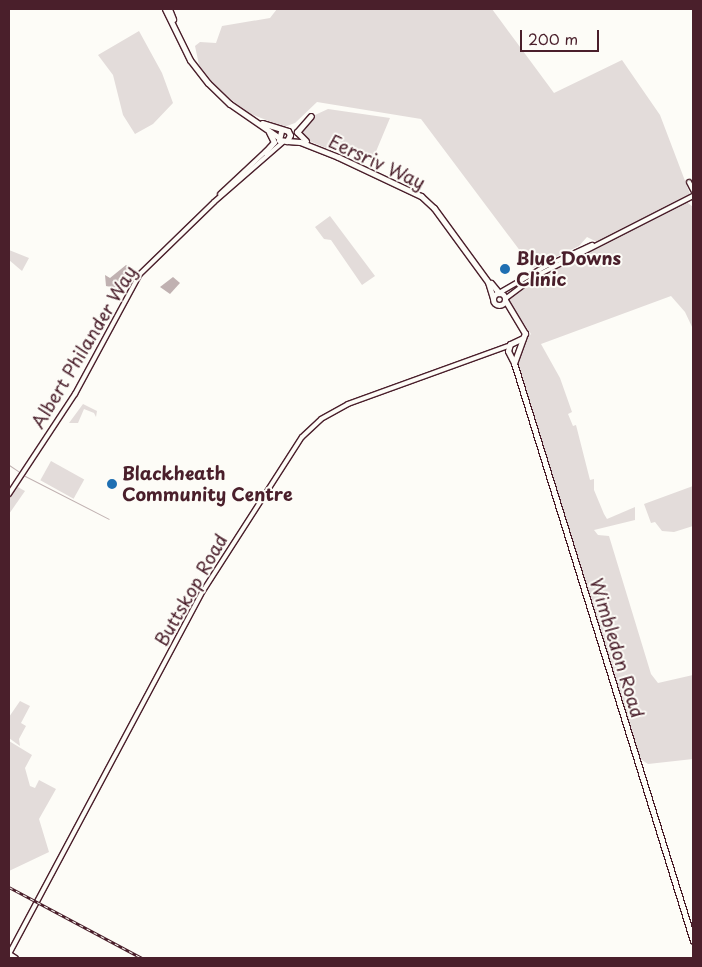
<!DOCTYPE html>
<html>
<head>
<meta charset="utf-8">
<style>
  body { margin:0 }
  #map { position:relative; width:702px; height:967px; overflow:hidden; background:#fdfcf7; font-family:"Playpen Sans",sans-serif }
  div>[style] { position:absolute }
  [style*='--x'] { left:calc(var(--x)*1px); top:calc(var(--y)*1px); width:calc(var(--w)*1px); rotate:calc(var(--a)*1deg) }
  .green>* { inset:0; background:#e3dcda; transform-origin:0 0 }
  .water>* { inset:0; background:#c0b1b1 }
  .stream>* { height:1px; margin:-0.5px; padding:0 0.5px; transform-origin:0.5px; border-radius:0.5px; background:#c0b1b1 }
  .roads { filter:drop-shadow(1px 0 #4a1f2b) drop-shadow(-1px 0 #4a1f2b) drop-shadow(0 1px #4a1f2b) drop-shadow(0 -1px #4a1f2b) }
  .minor>* { height:4px; margin:-2px; padding:0 2px; transform-origin:2px; border-radius:2px; background:#fdfcf7 }
  .major>* { height:5px; margin:-2.5px; padding:0 2.5px; transform-origin:2.5px; border-radius:2.5px; background:#fdfcf7 }
  .major>.ring { margin:-2.5px; padding:0; box-sizing:content-box; background:none; border:5px solid #fdfcf7; border-radius:50% }
  .rail>* { height:3px; margin-top:-1.5px; transform-origin:0; background:repeating-linear-gradient(90deg,#fdfcf7 0 4px,#4a1f2b 0 8px); box-sizing:border-box; border-block:1px solid #4a1f2b }
  .dots>* { width:14px; height:14px; translate:-50% -50%; box-sizing:border-box; border:2px solid #fdfcf7; border-radius:50% }
  span { translate:-50% -50%; white-space:nowrap; text-align:center; line-height:1.15; -webkit-text-stroke:4px #fdfcf7; paint-order:stroke }
  .street-label { font-size:18px; color:#4a1f2b }
  .poi-label { font-size:18px; color:#4a1f2b; font-weight:700 }
  .left { translate:0 -50%; text-align:left }
  .frame { position:absolute; inset:0; border:10px solid #4a1f2b; pointer-events:none }
  .scale { position:absolute; left:520px; top:30px; width:79px; height:22px; box-sizing:border-box; border:2px solid #4a1f2b; border-top:0; padding-left:6px; font-size:15px; line-height:18px; white-space:nowrap; color:#4a1f2b; -webkit-text-stroke:4px #fdfcf7; paint-order:stroke }
</style>
</head>
<body>
<div id="map">
  <div class="green">
    <div style="clip-path:polygon(277px 9px,492px 9px,554px 93px,622px 60px,660px 115px,690px 194px,597px 242px,587px 237px,579px 246px,533px 268px,421px 119px,317px 102px,295px 123px,284px 127px,248px 113px,219px 90px,199px 65px,195px 46px,200px 42px,216px 43px,222px 26px,270px 18px)"></div>
    <div style="clip-path:polygon(139px 31px,162px 73px,173px 103px,153px 124px,135px 134px,123px 115px,113px 75px,98px 55px)"></div>
    <div style="clip-path:polygon(328px 109px,390px 118px,372px 161px,340px 147px,326px 148px,302px 138px,301px 128px,315px 115px)"></div>
    <div style="clip-path:polygon(687px 202px,693px 207px,693px 329px,685px 312px,671px 296px,541px 344px,560px 378px,572px 412px,568px 414px,573px 426px,576px 425px,590px 480px,594px 479px,594px 490px,604px 514px,607px 519px,635px 507px,635px 520px,594px 530px,598px 535px,609px 536px,651px 674px,658px 683px,693px 675px,693px 759px,648px 764px,639px 758px,517px 364px,523px 342px,531px 334px,508px 300px,543px 276px)"></div>
    <div style="clip-path:polygon(330px 216px,375px 276px,362px 285px,331px 240px,324px 239px,315px 227px)"></div>
    <div style="clip-path:polygon(9px 250px,29px 258px,22px 271px,9px 260px)"></div>
    <div style="clip-path:polygon(83px 404px,97px 411px,96px 417px,94px 413px,84px 409px,78px 423px,69px 423px)"></div>
    <div style="left:51px;top:461px;width:38px;height:22px;rotate:29deg"></div>
    <div style="clip-path:polygon(16px 486px,25px 491px,9px 514px,9px 496px)"></div>
    <div style="clip-path:polygon(693px 486px,693px 526px,674px 532px,662px 531px,655px 522px,651px 523px,644px 504px)"></div>
    <div style="clip-path:polygon(20px 701px,30px 706px,21px 723px,26px 726px,19px 739px,20px 746px,9px 738px,9px 717px)"></div>
    <div style="clip-path:polygon(9px 741px,32px 755px,25px 768px,30px 786px,35px 788px,39px 780px,56px 789px,39px 819px,49px 852px,9px 871px)"></div>
  </div>
  <div class="water">
    <div style="clip-path:polygon(126px 265px,132px 269px,130px 278px,115px 288px,106px 286px,105px 275px,110px 278px)"></div>
    <div style="clip-path:polygon(173px 277px,180px 283px,170px 294px,160px 287px)"></div>
  </div>
  <div class="stream">
    <div style="--x:9;--y:465;--w:11;--a:34"></div>
    <div style="--x:25;--y:476;--w:94;--a:27.1"></div>
  </div>
  <div class="roads">
    <div class="minor">
      <div style="--x:689;--y:182;--w:9;--a:63"></div>
      <div style="--x:220;--y:194;--w:63;--a:-43.1"></div>
      <div style="--x:499;--y:293;--w:52;--a:-30"></div>
      <div style="--x:544;--y:267;--w:53;--a:-24.6"></div>
      <div style="--x:505;--y:299;--w:39;--a:-37"></div>
      <div style="--x:536;--y:276;--w:176;--a:-27"></div>
      <div style="--x:9;--y:494;--w:120;--a:-56.6"></div>
      <div style="--x:75;--y:394;--w:136;--a:-61.6"></div>
      <div style="--x:140;--y:274;--w:103;--a:-44.2"></div>
      <div style="--x:214;--y:202;--w:91;--a:-41"></div>
      <div style="--x:9;--y:954;--w:412;--a:-61.9"></div>
      <div style="--x:203;--y:591;--w:183;--a:-57.3"></div>
      <div style="--x:302;--y:437;--w:26;--a:-43"></div>
      <div style="--x:321;--y:419;--w:31;--a:-29"></div>
      <div style="--x:348;--y:404;--w:170;--a:-19.9"></div>
    </div>
    <div class="major">
      <div style="--x:165;--y:9;--w:57;--a:63.9"></div>
      <div style="--x:190;--y:60;--w:29;--a:52"></div>
      <div style="--x:208;--y:83;--w:30;--a:44"></div>
      <div style="--x:230;--y:104;--w:58;--a:34.5"></div>
      <div style="--x:169;--y:9;--w:11;--a:68"></div>
      <div style="--x:262;--y:123;--w:27;--a:17"></div>
      <div style="--x:288;--y:131;--w:4;--a:63"></div>
      <div style="--x:290;--y:135;--w:7;--a:117"></div>
      <div style="--x:287;--y:141;--w:8;--a:-173"></div>
      <div style="--x:279;--y:140;--w:9;--a:-77"></div>
      <div style="--x:287;--y:141;--w:13;--a:4"></div>
      <div style="--x:300;--y:142;--w:41;--a:21.5"></div>
      <div style="--x:338;--y:157;--w:92;--a:25.2"></div>
      <div style="--x:421;--y:196;--w:18;--a:43"></div>
      <div style="--x:434;--y:208;--w:92;--a:53.9"></div>
      <div style="--x:488;--y:282;--w:17;--a:73"></div>
      <div style="--x:306;--y:141;--w:13;--a:-135"></div>
      <div style="--x:297;--y:132;--w:21;--a:-49"></div>
      <div style="--x:265;--y:152;--w:13;--a:-48"></div>
      <div style="--x:274;--y:142;--w:11;--a:-117"></div>
      <div style="--x:491;--y:283;--w:13;--a:51"></div>
      <div class="ring" style="left:493px;top:293px;width:7px;height:7px"></div>
      <div style="--x:505;--y:300;--w:39;--a:59"></div>
      <div style="--x:525;--y:333;--w:32;--a:110"></div>
      <div style="--x:523;--y:338;--w:14;--a:155"></div>
      <div style="--x:510;--y:344;--w:7;--a:106"></div>
      <div style="--x:508;--y:351;--w:13;--a:63"></div>
      <div style="--x:514;--y:363;--w:605;--a:72.79"></div>
      <div style="--x:9;--y:954;--w:7;--a:34"></div>
    </div>
  </div>
  <div class="rail">
    <div style="--x:9;--y:887;--w:151;--a:28.1"></div>
  </div>
  <div class="dots">
    <div style="left:505px;top:269px;background:#1f6fb2"></div>
    <div style="left:112px;top:484px;background:#1f6fb2"></div>
  </div>
  <div class="street-label">
    <span style="left:377px;top:162px;rotate:25deg">Eersriv Way</span>
    <span style="left:84px;top:347px;rotate:-59deg">Albert Philander Way</span>
    <span style="left:191px;top:590px;rotate:-60deg">Buttskop Road</span>
    <span style="left:617px;top:648px;rotate:73deg">Wimbledon Road</span>
  </div>
  <div class="poi-label">
    <span class="left" style="left:516px;top:269px">Blue Downs<br>Clinic</span>
    <span class="left" style="left:122px;top:484px">Blackheath<br>Community Centre</span>
  </div>
  <div class="frame"></div>
  <div class="scale">200 m</div>
</div>
</body>
</html>
